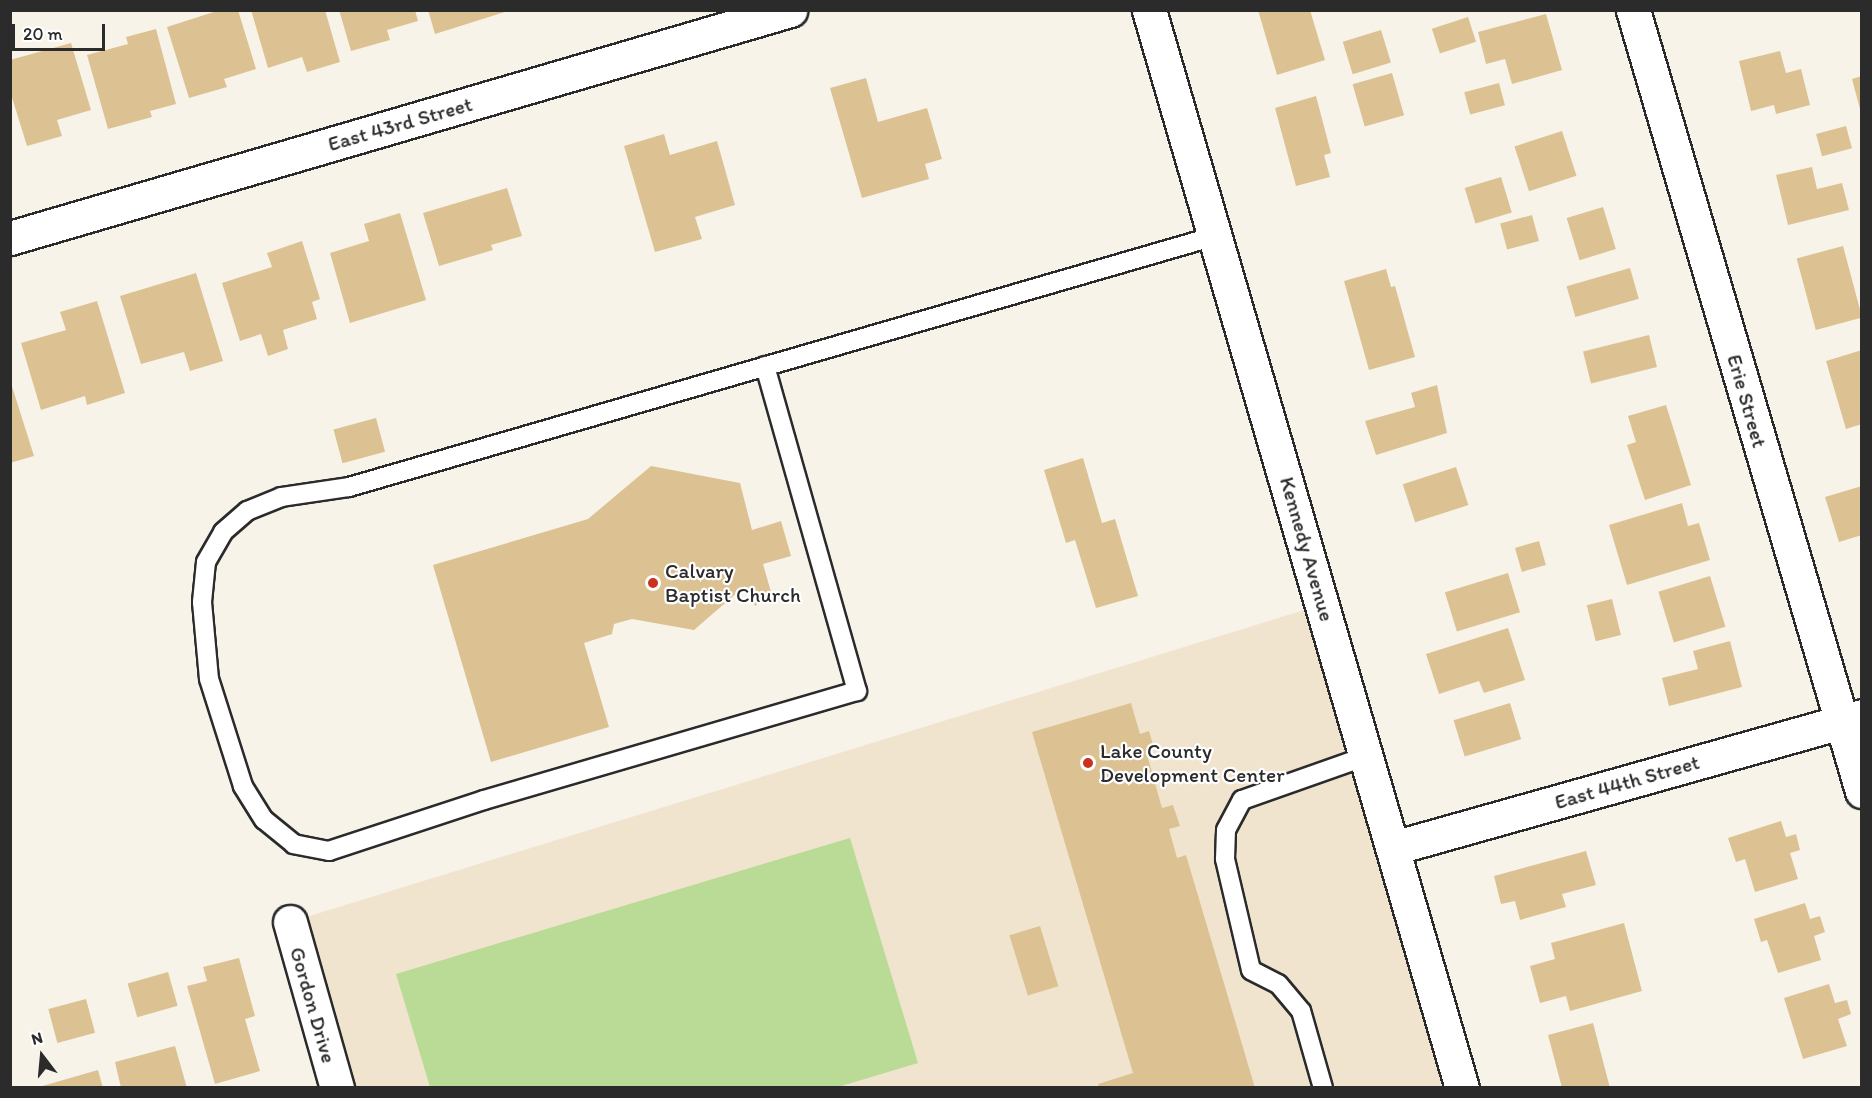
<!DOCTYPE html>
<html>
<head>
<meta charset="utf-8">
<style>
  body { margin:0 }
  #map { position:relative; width:1872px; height:1098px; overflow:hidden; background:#f8f3e9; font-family:Itim,sans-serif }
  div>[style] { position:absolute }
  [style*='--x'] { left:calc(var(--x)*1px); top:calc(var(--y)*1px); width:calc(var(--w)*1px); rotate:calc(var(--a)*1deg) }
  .built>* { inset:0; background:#f0e4cf }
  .green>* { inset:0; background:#b9db95 }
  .building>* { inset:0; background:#dcc292; transform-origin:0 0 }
  .roads { filter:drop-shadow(2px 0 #2b2b2b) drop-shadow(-2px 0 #2b2b2b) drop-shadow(0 2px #2b2b2b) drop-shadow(0 -2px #2b2b2b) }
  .service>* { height:18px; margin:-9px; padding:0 9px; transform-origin:9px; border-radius:9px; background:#fff }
  .minor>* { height:33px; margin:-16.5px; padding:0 16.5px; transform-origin:16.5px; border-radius:16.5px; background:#fff }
  .tertiary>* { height:33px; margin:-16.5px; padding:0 16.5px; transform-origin:16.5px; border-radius:16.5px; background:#fff }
  .dots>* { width:16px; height:16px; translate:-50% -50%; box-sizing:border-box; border:3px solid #fff; border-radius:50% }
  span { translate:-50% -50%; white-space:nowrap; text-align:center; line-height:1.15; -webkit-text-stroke:4.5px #fff; paint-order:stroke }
  .street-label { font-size:21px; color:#2b2b2b }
  .poi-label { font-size:21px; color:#2b2b2b }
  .left { translate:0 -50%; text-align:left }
  .frame { position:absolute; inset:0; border:12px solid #2b2b2b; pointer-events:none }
  .north { position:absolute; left:12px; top:1026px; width:60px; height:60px; -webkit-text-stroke:4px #fff; paint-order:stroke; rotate:344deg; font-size:16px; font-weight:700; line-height:24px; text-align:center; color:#2b2b2b }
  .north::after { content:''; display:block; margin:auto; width:21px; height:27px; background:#2b2b2b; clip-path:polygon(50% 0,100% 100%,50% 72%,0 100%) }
  .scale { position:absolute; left:12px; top:24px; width:93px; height:27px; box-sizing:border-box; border:3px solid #2b2b2b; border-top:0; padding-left:8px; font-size:18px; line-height:21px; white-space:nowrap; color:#2b2b2b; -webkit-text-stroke:4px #fff; paint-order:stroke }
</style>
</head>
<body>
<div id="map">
  <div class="built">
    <div style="clip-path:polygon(1324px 604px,1462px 1087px,337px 1087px,290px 922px)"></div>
  </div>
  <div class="green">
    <div style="clip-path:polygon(850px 838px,918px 1063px,838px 1087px,430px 1087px,396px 974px)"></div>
  </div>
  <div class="building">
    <div style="clip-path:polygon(220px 10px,238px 10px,256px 69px,224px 79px,227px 87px,189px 98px,167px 27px)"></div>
    <div style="clip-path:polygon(251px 10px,325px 10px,340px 62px,307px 72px,302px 57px,268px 68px)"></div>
    <div style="clip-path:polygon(339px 10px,415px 10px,418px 21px,387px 30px,390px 40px,351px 51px)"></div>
    <div style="clip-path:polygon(428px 10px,508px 10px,508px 11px,435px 34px)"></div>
    <div style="clip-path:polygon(1258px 10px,1310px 10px,1325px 60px,1277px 75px)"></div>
    <div style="clip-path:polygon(1546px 14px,1562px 70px,1512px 84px,1505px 59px,1486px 64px,1478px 32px)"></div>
    <div style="left:1468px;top:17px;width:26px;height:38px;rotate:72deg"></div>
    <div style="clip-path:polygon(156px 29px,176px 104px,150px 111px,152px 117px,108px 129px,87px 55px,128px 44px,126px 37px)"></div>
    <div style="left:1381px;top:30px;width:34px;height:40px;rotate:73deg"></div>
    <div style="clip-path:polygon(71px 43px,91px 110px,57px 120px,62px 136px,27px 146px,10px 91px,10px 60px)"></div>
    <div style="clip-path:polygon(1780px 51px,1786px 73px,1801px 69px,1810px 105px,1776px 114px,1774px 105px,1751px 111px,1739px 61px)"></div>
    <div style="left:1392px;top:73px;width:44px;height:41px;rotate:74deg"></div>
    <div style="clip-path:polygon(1862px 76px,1862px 112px,1861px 113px,1852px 79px)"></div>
    <div style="clip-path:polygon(866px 78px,878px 122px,927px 108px,942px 159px,925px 164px,929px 179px,862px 198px,830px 88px)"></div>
    <div style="left:1499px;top:83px;width:23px;height:36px;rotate:75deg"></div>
    <div style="clip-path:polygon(1316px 96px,1331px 153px,1324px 155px,1330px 177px,1296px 186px,1275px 108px)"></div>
    <div style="left:1846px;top:126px;width:23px;height:31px;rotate:75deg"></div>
    <div style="left:1562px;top:131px;width:47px;height:50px;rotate:72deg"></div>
    <div style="clip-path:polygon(664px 134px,670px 155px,717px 141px,735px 205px,695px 217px,702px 239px,655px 252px,624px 146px)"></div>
    <div style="clip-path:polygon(1812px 167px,1817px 189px,1842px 183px,1849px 210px,1788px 225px,1776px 175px)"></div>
    <div style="left:1501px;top:177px;width:37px;height:38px;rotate:73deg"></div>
    <div style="clip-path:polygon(507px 188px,522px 236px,491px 245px,493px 250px,439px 266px,423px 213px)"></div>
    <div style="left:1603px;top:207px;width:44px;height:38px;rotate:73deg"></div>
    <div style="clip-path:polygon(400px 213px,426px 300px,350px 323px,330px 253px,369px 241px,364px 224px)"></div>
    <div style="left:1532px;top:215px;width:27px;height:33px;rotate:75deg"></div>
    <div style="clip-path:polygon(302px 241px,320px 299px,312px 302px,317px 319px,283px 330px,288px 349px,268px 356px,261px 334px,240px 341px,222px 283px,272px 267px,267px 253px)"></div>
    <div style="left:1843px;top:246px;width:74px;height:48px;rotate:75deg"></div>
    <div style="left:1630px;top:268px;width:32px;height:66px;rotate:74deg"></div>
    <div style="clip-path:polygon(1386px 269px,1391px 287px,1395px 286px,1415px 357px,1369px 370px,1344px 281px)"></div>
    <div style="clip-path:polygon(196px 273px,223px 361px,190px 371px,184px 352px,141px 364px,120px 296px)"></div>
    <div style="clip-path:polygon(97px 301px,125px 393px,87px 405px,85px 396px,41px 410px,21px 343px,66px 330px,60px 312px)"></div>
    <div style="left:1649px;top:335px;width:33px;height:68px;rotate:76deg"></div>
    <div style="clip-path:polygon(1862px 350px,1862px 424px,1846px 429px,1826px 361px)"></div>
    <div style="clip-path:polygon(10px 380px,34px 456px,10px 463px)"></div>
    <div style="clip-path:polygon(1437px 385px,1447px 433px,1376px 455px,1365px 421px,1415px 407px,1411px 393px)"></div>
    <div style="clip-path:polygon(1666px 405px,1691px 485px,1645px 500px,1627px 445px,1636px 442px,1628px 416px)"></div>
    <div style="left:376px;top:418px;width:35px;height:44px;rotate:75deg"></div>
    <div style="clip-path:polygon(1083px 458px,1102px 523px,1115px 519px,1138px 596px,1096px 608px,1075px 540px,1066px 543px,1044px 470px)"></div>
    <div style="clip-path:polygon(651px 466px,740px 483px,752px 530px,781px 521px,791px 556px,763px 564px,771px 592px,755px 606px,749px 593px,739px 591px,694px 630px,632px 619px,614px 624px,612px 634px,584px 643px,609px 727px,491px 762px,433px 565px,588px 519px)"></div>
    <div style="left:1456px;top:467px;width:40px;height:56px;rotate:72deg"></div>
    <div style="clip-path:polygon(1862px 486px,1862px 535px,1839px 542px,1825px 497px)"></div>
    <div style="clip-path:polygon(1682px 503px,1688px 526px,1699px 523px,1710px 560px,1627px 585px,1609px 525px)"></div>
    <div style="left:1539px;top:541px;width:25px;height:25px;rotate:74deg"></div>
    <div style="left:1508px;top:573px;width:41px;height:66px;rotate:73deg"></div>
    <div style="left:1710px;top:576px;width:53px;height:54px;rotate:73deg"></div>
    <div style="left:1612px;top:599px;width:37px;height:26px;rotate:76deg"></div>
    <div style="clip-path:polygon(1508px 628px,1525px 680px,1484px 693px,1479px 681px,1439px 694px,1426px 654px)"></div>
    <div style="clip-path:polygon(1730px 641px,1742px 687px,1669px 706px,1662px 678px,1698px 669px,1693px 651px)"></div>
    <div style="clip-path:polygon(1131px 703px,1140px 734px,1149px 731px,1154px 748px,1146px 751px,1162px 808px,1173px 805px,1180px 826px,1169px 829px,1177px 858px,1186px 855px,1255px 1088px,1099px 1088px,1098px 1084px,1133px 1073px,1032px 732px)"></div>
    <div style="left:1510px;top:703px;width:38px;height:59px;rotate:73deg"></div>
    <div style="clip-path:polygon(1781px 821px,1786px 837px,1796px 834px,1800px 850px,1790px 853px,1798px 879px,1755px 892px,1745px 859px,1736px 862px,1728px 838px)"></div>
    <div style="clip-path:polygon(1586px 851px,1596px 885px,1562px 894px,1566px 907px,1520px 920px,1515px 901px,1501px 904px,1494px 876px)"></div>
    <div style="clip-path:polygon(1805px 903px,1810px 919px,1820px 916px,1825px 932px,1814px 936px,1821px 960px,1778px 973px,1767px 940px,1761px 942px,1754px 919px)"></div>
    <div style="clip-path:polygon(1624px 923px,1642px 991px,1570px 1011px,1566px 996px,1540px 1003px,1530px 966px,1555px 959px,1551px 943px)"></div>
    <div style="left:1040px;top:926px;width:63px;height:32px;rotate:73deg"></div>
    <div style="clip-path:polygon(239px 958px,255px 1016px,245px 1019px,260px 1071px,215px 1084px,187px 986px,207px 981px,203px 967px)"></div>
    <div style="left:168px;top:972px;width:35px;height:42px;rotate:74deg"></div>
    <div style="clip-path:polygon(1829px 984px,1835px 1003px,1847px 1000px,1851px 1014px,1838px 1019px,1847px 1046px,1803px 1059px,1784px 998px)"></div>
    <div style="left:86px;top:999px;width:35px;height:39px;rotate:75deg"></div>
    <div style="clip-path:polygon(1593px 1023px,1610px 1088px,1562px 1088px,1548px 1035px)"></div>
    <div style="clip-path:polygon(175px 1046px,187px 1088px,121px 1088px,115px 1062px)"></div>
    <div style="clip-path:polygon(98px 1070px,103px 1088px,39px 1088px,39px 1087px)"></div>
  </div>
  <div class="roads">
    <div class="service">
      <div style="--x:765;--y:366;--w:338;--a:74.2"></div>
      <div style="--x:857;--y:691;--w:389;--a:163.7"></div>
      <div style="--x:484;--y:800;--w:163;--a:161.8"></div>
      <div style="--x:329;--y:851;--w:36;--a:-169"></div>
      <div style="--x:294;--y:844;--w:38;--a:-141"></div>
      <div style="--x:264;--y:820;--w:40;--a:-122"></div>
      <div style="--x:243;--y:786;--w:112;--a:-107.6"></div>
      <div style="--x:209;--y:679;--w:77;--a:-95.2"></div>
      <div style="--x:202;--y:602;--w:40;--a:-84.3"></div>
      <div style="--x:206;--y:562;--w:34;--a:-60"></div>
      <div style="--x:223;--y:532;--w:32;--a:-41"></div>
      <div style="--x:247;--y:511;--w:37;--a:-22"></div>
      <div style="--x:281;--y:497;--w:69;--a:-8.4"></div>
      <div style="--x:349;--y:487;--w:902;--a:-16.16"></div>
      <div style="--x:1323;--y:1088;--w:80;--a:-105.9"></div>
      <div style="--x:1301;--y:1011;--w:35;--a:-130"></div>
      <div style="--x:1278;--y:984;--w:30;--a:-153"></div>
      <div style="--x:1251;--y:970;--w:114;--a:-103.2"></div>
      <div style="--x:1225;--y:859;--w:29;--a:-88"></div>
      <div style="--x:1226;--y:830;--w:34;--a:-62"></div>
      <div style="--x:1242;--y:800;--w:133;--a:-19.4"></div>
    </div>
    <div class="minor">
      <div style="--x:1633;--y:10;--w:814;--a:73.66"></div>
      <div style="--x:10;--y:238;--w:813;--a:-16.29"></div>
      <div style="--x:1393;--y:848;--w:487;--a:-15.7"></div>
      <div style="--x:290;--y:922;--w:173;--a:74.2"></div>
    </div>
    <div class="tertiary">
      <div style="--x:1149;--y:10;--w:1123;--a:73.81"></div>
    </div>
  </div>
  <div class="dots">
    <div style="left:653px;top:583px;background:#c8321e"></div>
    <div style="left:1088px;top:763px;background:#c8321e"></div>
  </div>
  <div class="street-label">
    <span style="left:400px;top:124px;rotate:-16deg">East 43rd Street</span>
    <span style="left:1747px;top:401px;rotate:74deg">Erie Street</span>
    <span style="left:1307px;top:549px;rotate:74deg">Kennedy Avenue</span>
    <span style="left:1627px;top:782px;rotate:-16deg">East 44th Street</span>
    <span style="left:313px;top:1005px;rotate:74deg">Gordon Drive</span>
  </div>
  <div class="poi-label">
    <span class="left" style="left:665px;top:583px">Calvary<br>Baptist Church</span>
    <span class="left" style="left:1100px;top:763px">Lake County<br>Development Center</span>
  </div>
  <div class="frame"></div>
  <div class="north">N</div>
  <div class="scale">20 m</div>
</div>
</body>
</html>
